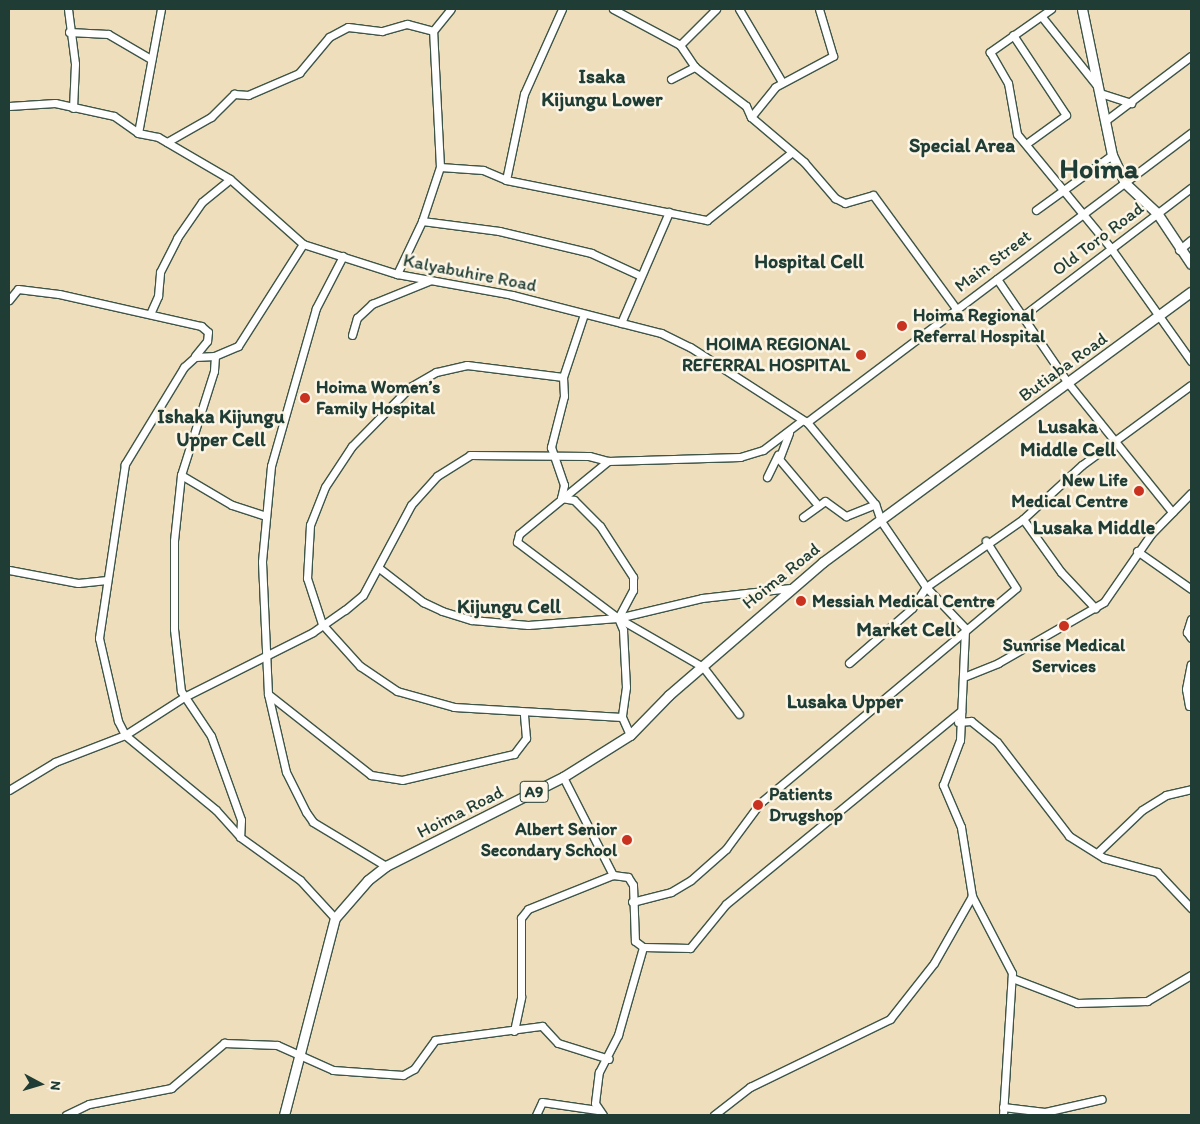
<!DOCTYPE html>
<html>
<head>
<meta charset="utf-8">
<style>
  body { margin:0 }
  #map { position:relative; width:1200px; height:1124px; overflow:hidden; background:#eedebc; font-family:Itim,sans-serif }
  div>[style] { position:absolute }
  [style*='--x'] { left:calc(var(--x)*1px); top:calc(var(--y)*1px); width:calc(var(--w)*1px); rotate:calc(var(--a)*1deg) }
  .roads { filter:drop-shadow(1px 0 #3e5548) drop-shadow(-1px 0 #3e5548) drop-shadow(0 1px #3e5548) drop-shadow(0 -1px #3e5548) }
  .minor>* { height:7px; margin:-3.5px; padding:0 3.5px; transform-origin:3.5px; border-radius:3.5px; background:#fff }
  .major>* { height:9px; margin:-4.5px; padding:0 4.5px; transform-origin:4.5px; border-radius:4.5px; background:#fff }
  .dots>* { width:14px; height:14px; translate:-50% -50%; box-sizing:border-box; border:2px solid #fcf5e5; border-radius:50% }
  span { translate:-50% -50%; white-space:nowrap; text-align:center; line-height:1.15; -webkit-text-stroke:5px #fcf5e5; paint-order:stroke }
  .shield-label span { padding:1px 4px; background:#fcf5e5; border:1px solid; border-radius:4px; -webkit-text-stroke-width:0 }
  .shield-label { font-size:16px; color:#1f3d34; font-weight:700 }
  .street-label { font-size:18px; color:#1f3d34 }
  .poi-label { font-size:18px; color:#1f3d34; font-weight:700 }
  .left { translate:0 -50%; text-align:left }
  .right { translate:-100% -50%; text-align:right }
  .quarter-label { font-size:20px; color:#1f3d34; font-weight:700 }
  .town-label { font-size:28px; color:#1f3d34; font-weight:700 }
  .frame { position:absolute; inset:0; border:10px solid #1f3d34; pointer-events:none }
  .north { position:absolute; left:15px; top:1059px; width:50px; height:50px; -webkit-text-stroke:4px #fcf5e5; paint-order:stroke; rotate:96deg; font-size:14px; font-weight:700; line-height:20px; text-align:center; color:#1f3d34 }
  .north::after { content:''; display:block; margin:auto; width:18px; height:22px; background:#1f3d34; clip-path:polygon(50% 0,100% 100%,50% 72%,0 100%) }
</style>
</head>
<body>
<div id="map">
  <div class="roads">
    <div class="minor">
      <div style="--x:68;--y:9;--w:55;--a:82.7"></div>
      <div style="--x:75;--y:64;--w:44;--a:92.6"></div>
      <div style="--x:613;--y:9;--w:76;--a:28.2"></div>
      <div style="--x:680;--y:45;--w:27;--a:56"></div>
      <div style="--x:695;--y:67;--w:64;--a:37.4"></div>
      <div style="--x:746;--y:106;--w:12;--a:66"></div>
      <div style="--x:751;--y:117;--w:70;--a:40.3"></div>
      <div style="--x:804;--y:162;--w:48;--a:49.3"></div>
      <div style="--x:835;--y:198;--w:11;--a:27"></div>
      <div style="--x:845;--y:203;--w:29;--a:-16"></div>
      <div style="--x:873;--y:195;--w:139;--a:53.8"></div>
      <div style="--x:739;--y:9;--w:85;--a:59.5"></div>
      <div style="--x:1051;--y:9;--w:75;--a:144.8"></div>
      <div style="--x:990;--y:52;--w:36;--a:60"></div>
      <div style="--x:1008;--y:83;--w:52;--a:80"></div>
      <div style="--x:1017;--y:134;--w:146;--a:50.5"></div>
      <div style="--x:1110;--y:247;--w:140;--a:54.6"></div>
      <div style="--x:1042;--y:17;--w:90;--a:51.3"></div>
      <div style="--x:69;--y:32;--w:39;--a:3"></div>
      <div style="--x:108;--y:34;--w:50;--a:30.2"></div>
      <div style="--x:1013;--y:35;--w:96;--a:56.5"></div>
      <div style="--x:1066;--y:115;--w:49;--a:144.1"></div>
      <div style="--x:680;--y:45;--w:51;--a:-45"></div>
      <div style="--x:671;--y:79;--w:27;--a:-27"></div>
      <div style="--x:1100;--y:93;--w:33;--a:18"></div>
      <div style="--x:9;--y:106;--w:46;--a:-3.7"></div>
      <div style="--x:55;--y:103;--w:60;--a:12.4"></div>
      <div style="--x:114;--y:116;--w:29;--a:35"></div>
      <div style="--x:138;--y:133;--w:20;--a:11"></div>
      <div style="--x:158;--y:137;--w:83;--a:30.3"></div>
      <div style="--x:230;--y:179;--w:98;--a:41.7"></div>
      <div style="--x:303;--y:244;--w:99;--a:17.7"></div>
      <div style="--x:397;--y:274;--w:117;--a:10.3"></div>
      <div style="--x:512;--y:295;--w:154;--a:14.3"></div>
      <div style="--x:661;--y:333;--w:32;--a:26"></div>
      <div style="--x:690;--y:347;--w:137;--a:32.8"></div>
      <div style="--x:751;--y:117;--w:38;--a:-51"></div>
      <div style="--x:775;--y:87;--w:66;--a:-28.1"></div>
      <div style="--x:833;--y:56;--w:49;--a:-106.6"></div>
      <div style="--x:1105;--y:121;--w:108;--a:-37.1"></div>
      <div style="--x:138;--y:133;--w:126;--a:-79.5"></div>
      <div style="--x:167;--y:142;--w:51;--a:-29.6"></div>
      <div style="--x:211;--y:117;--w:33;--a:-45"></div>
      <div style="--x:234;--y:94;--w:14;--a:4"></div>
      <div style="--x:248;--y:95;--w:56;--a:-23.3"></div>
      <div style="--x:299;--y:73;--w:47;--a:-50.2"></div>
      <div style="--x:329;--y:37;--w:21;--a:-28"></div>
      <div style="--x:348;--y:27;--w:34;--a:7"></div>
      <div style="--x:382;--y:31;--w:26;--a:-16"></div>
      <div style="--x:407;--y:24;--w:27;--a:15"></div>
      <div style="--x:440;--y:167;--w:43;--a:4"></div>
      <div style="--x:483;--y:170;--w:25;--a:23"></div>
      <div style="--x:506;--y:180;--w:205;--a:11.3"></div>
      <div style="--x:707;--y:220;--w:107;--a:-38.6"></div>
      <div style="--x:506;--y:180;--w:88;--a:-78.2"></div>
      <div style="--x:524;--y:94;--w:93;--a:-65.9"></div>
      <div style="--x:1036;--y:210;--w:94;--a:-35.9"></div>
      <div style="--x:422;--y:221;--w:78;--a:7.4"></div>
      <div style="--x:499;--y:231;--w:95;--a:13.4"></div>
      <div style="--x:591;--y:253;--w:53;--a:24.6"></div>
      <div style="--x:303;--y:244;--w:121;--a:122.5"></div>
      <div style="--x:238;--y:346;--w:25;--a:157"></div>
      <div style="--x:215;--y:356;--w:20;--a:177"></div>
      <div style="--x:195;--y:357;--w:15;--a:138"></div>
      <div style="--x:184;--y:367;--w:114;--a:121.3"></div>
      <div style="--x:125;--y:464;--w:176;--a:98.5"></div>
      <div style="--x:99;--y:638;--w:85;--a:77.1"></div>
      <div style="--x:118;--y:721;--w:16;--a:63"></div>
      <div style="--x:125;--y:735;--w:118;--a:39.5"></div>
      <div style="--x:216;--y:810;--w:36;--a:48"></div>
      <div style="--x:240;--y:837;--w:74;--a:35.6"></div>
      <div style="--x:300;--y:880;--w:52;--a:47.4"></div>
      <div style="--x:1179;--y:250;--w:16;--a:-40"></div>
      <div style="--x:343;--y:256;--w:59;--a:117.4"></div>
      <div style="--x:316;--y:308;--w:164;--a:105.9"></div>
      <div style="--x:271;--y:466;--w:96;--a:95.4"></div>
      <div style="--x:262;--y:562;--w:132;--a:87.4"></div>
      <div style="--x:268;--y:694;--w:80;--a:77"></div>
      <div style="--x:286;--y:772;--w:45;--a:63.4"></div>
      <div style="--x:306;--y:812;--w:12;--a:55"></div>
      <div style="--x:313;--y:822;--w:85;--a:31.1"></div>
      <div style="--x:397;--y:274;--w:59;--a:-64.7"></div>
      <div style="--x:422;--y:221;--w:57;--a:-71.6"></div>
      <div style="--x:440;--y:167;--w:136;--a:-92.9"></div>
      <div style="--x:433;--y:31;--w:28;--a:-51"></div>
      <div style="--x:997;--y:279;--w:126;--a:55.7"></div>
      <div style="--x:1068;--y:383;--w:166;--a:51.1"></div>
      <div style="--x:9;--y:300;--w:14;--a:-51"></div>
      <div style="--x:18;--y:289;--w:41;--a:7"></div>
      <div style="--x:59;--y:294;--w:146;--a:12.7"></div>
      <div style="--x:201;--y:326;--w:9;--a:41"></div>
      <div style="--x:208;--y:332;--w:9;--a:96"></div>
      <div style="--x:207;--y:341;--w:19;--a:129"></div>
      <div style="--x:150;--y:314;--w:20;--a:-66"></div>
      <div style="--x:158;--y:296;--w:24;--a:-85"></div>
      <div style="--x:160;--y:272;--w:38;--a:-63"></div>
      <div style="--x:177;--y:238;--w:44;--a:-55.2"></div>
      <div style="--x:202;--y:202;--w:36;--a:-39"></div>
      <div style="--x:584;--y:314;--w:66;--a:108.4"></div>
      <div style="--x:563;--y:377;--w:19;--a:87"></div>
      <div style="--x:564;--y:396;--w:53;--a:104.3"></div>
      <div style="--x:551;--y:447;--w:40;--a:71.1"></div>
      <div style="--x:564;--y:485;--w:13;--a:103"></div>
      <div style="--x:561;--y:498;--w:13;--a:9"></div>
      <div style="--x:574;--y:500;--w:37;--a:45"></div>
      <div style="--x:600;--y:526;--w:61;--a:57.1"></div>
      <div style="--x:633;--y:577;--w:13;--a:90"></div>
      <div style="--x:633;--y:590;--w:32;--a:118"></div>
      <div style="--x:618;--y:618;--w:13;--a:67"></div>
      <div style="--x:623;--y:630;--w:57;--a:87"></div>
      <div style="--x:626;--y:687;--w:30;--a:98"></div>
      <div style="--x:622;--y:717;--w:20;--a:66"></div>
      <div style="--x:1024;--y:315;--w:210;--a:-37.3"></div>
      <div style="--x:621;--y:323;--w:121;--a:-66.6"></div>
      <div style="--x:352;--y:335;--w:18;--a:-74"></div>
      <div style="--x:357;--y:318;--w:21;--a:-43"></div>
      <div style="--x:372;--y:304;--w:61;--a:-22"></div>
      <div style="--x:215;--y:356;--w:15;--a:94"></div>
      <div style="--x:214;--y:371;--w:109;--a:107.6"></div>
      <div style="--x:181;--y:475;--w:66;--a:96.1"></div>
      <div style="--x:174;--y:541;--w:88;--a:90"></div>
      <div style="--x:174;--y:629;--w:62;--a:83.6"></div>
      <div style="--x:181;--y:691;--w:54;--a:56.3"></div>
      <div style="--x:211;--y:736;--w:89;--a:70.3"></div>
      <div style="--x:241;--y:820;--w:17;--a:93"></div>
      <div style="--x:563;--y:377;--w:97;--a:-172.9"></div>
      <div style="--x:467;--y:365;--w:32;--a:167"></div>
      <div style="--x:436;--y:372;--w:30;--a:150"></div>
      <div style="--x:410;--y:387;--w:83;--a:134.5"></div>
      <div style="--x:352;--y:446;--w:49;--a:123.4"></div>
      <div style="--x:325;--y:487;--w:41;--a:111.5"></div>
      <div style="--x:310;--y:525;--w:53;--a:93.2"></div>
      <div style="--x:307;--y:578;--w:48;--a:71.9"></div>
      <div style="--x:322;--y:624;--w:57;--a:47.9"></div>
      <div style="--x:360;--y:666;--w:45;--a:34"></div>
      <div style="--x:397;--y:691;--w:59;--a:15.7"></div>
      <div style="--x:454;--y:707;--w:168;--a:3.4"></div>
      <div style="--x:789;--y:433;--w:28;--a:111"></div>
      <div style="--x:779;--y:459;--w:57;--a:49.9"></div>
      <div style="--x:608;--y:461;--w:115;--a:140.6"></div>
      <div style="--x:519;--y:534;--w:8;--a:104"></div>
      <div style="--x:517;--y:542;--w:126;--a:37"></div>
      <div style="--x:618;--y:618;--w:98;--a:30"></div>
      <div style="--x:703;--y:667;--w:59;--a:52.5"></div>
      <div style="--x:181;--y:475;--w:59;--a:30.5"></div>
      <div style="--x:232;--y:505;--w:35;--a:18"></div>
      <div style="--x:767;--y:477;--w:25;--a:-64"></div>
      <div style="--x:803;--y:517;--w:27;--a:-36"></div>
      <div style="--x:825;--y:501;--w:26;--a:36"></div>
      <div style="--x:846;--y:516;--w:31;--a:-22"></div>
      <div style="--x:1023;--y:519;--w:65;--a:54.4"></div>
      <div style="--x:1061;--y:572;--w:50;--a:46.6"></div>
      <div style="--x:1137;--y:551;--w:66;--a:35.1"></div>
      <div style="--x:379;--y:568;--w:56;--a:37.7"></div>
      <div style="--x:423;--y:602;--w:21;--a:25"></div>
      <div style="--x:442;--y:611;--w:31;--a:17"></div>
      <div style="--x:472;--y:620;--w:56;--a:5.1"></div>
      <div style="--x:528;--y:625;--w:90;--a:-4.4"></div>
      <div style="--x:618;--y:618;--w:86;--a:-13.4"></div>
      <div style="--x:702;--y:598;--w:89;--a:-6.5"></div>
      <div style="--x:9;--y:570;--w:70;--a:10.7"></div>
      <div style="--x:78;--y:583;--w:29;--a:-6"></div>
      <div style="--x:1191;--y:619;--w:14;--a:107"></div>
      <div style="--x:1187;--y:632;--w:7;--a:56"></div>
      <div style="--x:849;--y:663;--w:84;--a:-41.1"></div>
      <div style="--x:912;--y:608;--w:25;--a:-56"></div>
      <div style="--x:926;--y:587;--w:118;--a:-35"></div>
      <div style="--x:1023;--y:519;--w:80;--a:-42.5"></div>
      <div style="--x:1082;--y:465;--w:135;--a:-36.3"></div>
      <div style="--x:966;--y:676;--w:35;--a:-22"></div>
      <div style="--x:998;--y:663;--w:122;--a:-29.9"></div>
      <div style="--x:1104;--y:602;--w:83;--a:-55.3"></div>
      <div style="--x:1151;--y:534;--w:57;--a:-45.7"></div>
      <div style="--x:268;--y:694;--w:131;--a:38.2"></div>
      <div style="--x:371;--y:775;--w:31;--a:9"></div>
      <div style="--x:402;--y:780;--w:115;--a:-13.1"></div>
      <div style="--x:514;--y:754;--w:20;--a:-53"></div>
      <div style="--x:526;--y:738;--w:25;--a:-95"></div>
      <div style="--x:1189;--y:706;--w:17;--a:-100"></div>
      <div style="--x:1186;--y:689;--w:25;--a:-79"></div>
      <div style="--x:958;--y:722;--w:13;--a:-4"></div>
      <div style="--x:971;--y:721;--w:33;--a:39"></div>
      <div style="--x:997;--y:742;--w:118;--a:52.5"></div>
      <div style="--x:1069;--y:836;--w:41;--a:32.2"></div>
      <div style="--x:1104;--y:858;--w:55;--a:14.8"></div>
      <div style="--x:1157;--y:872;--w:50;--a:46.6"></div>
      <div style="--x:563;--y:777;--w:110;--a:63"></div>
      <div style="--x:9;--y:790;--w:54;--a:-31.3"></div>
      <div style="--x:55;--y:762;--w:75;--a:-21.1"></div>
      <div style="--x:125;--y:735;--w:70;--a:-32.8"></div>
      <div style="--x:184;--y:697;--w:144;--a:-26.7"></div>
      <div style="--x:313;--y:632;--w:39;--a:-35"></div>
      <div style="--x:345;--y:610;--w:23;--a:-40"></div>
      <div style="--x:363;--y:595;--w:102;--a:-61.9"></div>
      <div style="--x:411;--y:505;--w:39;--a:-48"></div>
      <div style="--x:437;--y:476;--w:39;--a:-32"></div>
      <div style="--x:470;--y:455;--w:119;--a:0.5"></div>
      <div style="--x:589;--y:456;--w:20;--a:15"></div>
      <div style="--x:608;--y:461;--w:132;--a:-1.7"></div>
      <div style="--x:740;--y:457;--w:24;--a:-17"></div>
      <div style="--x:763;--y:450;--w:48;--a:-37.3"></div>
      <div style="--x:1097;--y:853;--w:62;--a:-43.7"></div>
      <div style="--x:1142;--y:810;--w:28;--a:-32"></div>
      <div style="--x:1166;--y:795;--w:26;--a:-13"></div>
      <div style="--x:632;--y:902;--w:40;--a:-14.4"></div>
      <div style="--x:671;--y:892;--w:23;--a:-31"></div>
      <div style="--x:691;--y:880;--w:47;--a:-41.5"></div>
      <div style="--x:726;--y:849;--w:57;--a:-53.5"></div>
      <div style="--x:760;--y:803;--w:334;--a:-40"></div>
      <div style="--x:1016;--y:588;--w:56;--a:-122.6"></div>
      <div style="--x:1012;--y:978;--w:70;--a:21"></div>
      <div style="--x:1077;--y:1003;--w:70;--a:-1.6"></div>
      <div style="--x:1147;--y:1001;--w:51;--a:-30.6"></div>
      <div style="--x:514;--y:1031;--w:35;--a:-78"></div>
      <div style="--x:521;--y:997;--w:79;--a:-90"></div>
      <div style="--x:521;--y:918;--w:11;--a:-52"></div>
      <div style="--x:528;--y:909;--w:92;--a:-21.8"></div>
      <div style="--x:613;--y:875;--w:15;--a:8"></div>
      <div style="--x:628;--y:877;--w:9;--a:58"></div>
      <div style="--x:633;--y:885;--w:56;--a:88"></div>
      <div style="--x:635;--y:941;--w:10;--a:37"></div>
      <div style="--x:643;--y:947;--w:47;--a:1.2"></div>
      <div style="--x:690;--y:948;--w:57;--a:-50.7"></div>
      <div style="--x:726;--y:904;--w:304;--a:-39.4"></div>
      <div style="--x:1003;--y:1107;--w:42;--a:6.8"></div>
      <div style="--x:1045;--y:1112;--w:58;--a:-12.8"></div>
      <div style="--x:66;--y:1115;--w:25;--a:-26"></div>
      <div style="--x:89;--y:1104;--w:84;--a:-11"></div>
      <div style="--x:171;--y:1088;--w:70;--a:-40.3"></div>
      <div style="--x:224;--y:1043;--w:53;--a:2.2"></div>
      <div style="--x:277;--y:1045;--w:61;--a:24.1"></div>
      <div style="--x:333;--y:1070;--w:70;--a:4.1"></div>
      <div style="--x:403;--y:1075;--w:13;--a:-29"></div>
      <div style="--x:414;--y:1069;--w:36;--a:-54"></div>
      <div style="--x:435;--y:1040;--w:108;--a:-7.5"></div>
      <div style="--x:542;--y:1026;--w:23;--a:47"></div>
      <div style="--x:558;--y:1043;--w:53;--a:17.4"></div>
      <div style="--x:536;--y:1115;--w:14;--a:-65"></div>
      <div style="--x:542;--y:1102;--w:56;--a:8.3"></div>
      <div style="--x:603;--y:1115;--w:14;--a:-124"></div>
      <div style="--x:595;--y:1103;--w:31;--a:-83"></div>
      <div style="--x:599;--y:1072;--w:42;--a:-62.8"></div>
      <div style="--x:618;--y:1035;--w:91;--a:-74.1"></div>
      <div style="--x:714;--y:1115;--w:46;--a:-37.9"></div>
      <div style="--x:750;--y:1087;--w:156;--a:-25.9"></div>
      <div style="--x:890;--y:1019;--w:71;--a:-51.8"></div>
      <div style="--x:934;--y:963;--w:77;--a:-60.4"></div>
      <div style="--x:1003;--y:1115;--w:142;--a:-86.4"></div>
      <div style="--x:1012;--y:973;--w:87;--a:-117.5"></div>
      <div style="--x:972;--y:896;--w:70;--a:-99.1"></div>
      <div style="--x:961;--y:827;--w:46;--a:-113.2"></div>
      <div style="--x:943;--y:785;--w:48;--a:-69.3"></div>
      <div style="--x:960;--y:740;--w:112;--a:-87.4"></div>
      <div style="--x:965;--y:628;--w:57;--a:-133.6"></div>
      <div style="--x:926;--y:587;--w:80;--a:-124.3"></div>
      <div style="--x:881;--y:521;--w:18;--a:-109"></div>
      <div style="--x:875;--y:504;--w:107;--a:-129.7"></div>
      <div style="--x:807;--y:422;--w:481;--a:-37"></div>
    </div>
    <div class="major">
      <div style="--x:1082;--y:9;--w:149;--a:78.4"></div>
      <div style="--x:1112;--y:155;--w:31;--a:65"></div>
      <div style="--x:1125;--y:183;--w:44;--a:43.2"></div>
      <div style="--x:1157;--y:213;--w:61;--a:56.3"></div>
      <div style="--x:284;--y:1115;--w:203;--a:-75.5"></div>
      <div style="--x:335;--y:918;--w:50;--a:-49"></div>
      <div style="--x:368;--y:880;--w:23;--a:-38"></div>
      <div style="--x:386;--y:866;--w:198;--a:-26.7"></div>
      <div style="--x:563;--y:777;--w:79;--a:-32.1"></div>
      <div style="--x:630;--y:735;--w:56;--a:-45.7"></div>
      <div style="--x:669;--y:695;--w:203;--a:-40.8"></div>
      <div style="--x:823;--y:562;--w:456;--a:-36.3"></div>
    </div>
  </div>
  <div class="dots">
    <div style="left:902px;top:326px;background:#c8321e"></div>
    <div style="left:861px;top:355px;background:#c8321e"></div>
    <div style="left:305px;top:398px;background:#c8321e"></div>
    <div style="left:1139px;top:491px;background:#c8321e"></div>
    <div style="left:801px;top:601px;background:#c8321e"></div>
    <div style="left:1064px;top:626px;background:#c8321e"></div>
    <div style="left:758px;top:805px;background:#c8321e"></div>
    <div style="left:627px;top:840px;background:#c8321e"></div>
  </div>
  <div class="shield-label">
    <span style="left:534px;top:792px">A9</span>
  </div>
  <div class="street-label">
    <span style="left:1098px;top:239px;rotate:-37deg">Old Toro Road</span>
    <span style="left:993px;top:261px;rotate:-37deg">Main Street</span>
    <span style="left:470px;top:273px;rotate:11deg">Kalyabuhire Road</span>
    <span style="left:1063px;top:367px;rotate:-36deg">Butiaba Road</span>
    <span style="left:781px;top:576px;rotate:-39deg">Hoima Road</span>
    <span style="left:460px;top:812px;rotate:-27deg">Hoima Road</span>
  </div>
  <div class="poi-label">
    <span class="left" style="left:913px;top:326px">Hoima Regional<br>Referral Hospital</span>
    <span class="right" style="left:850px;top:355px">HOIMA REGIONAL<br>REFERRAL HOSPITAL</span>
    <span class="left" style="left:316px;top:398px">Hoima Women’s<br>Family Hospital</span>
    <span class="right" style="left:1128px;top:491px">New Life<br>Medical Centre</span>
    <span class="left" style="left:812px;top:601px">Messiah Medical Centre</span>
    <span style="left:1064px;top:656px">Sunrise Medical<br>Services</span>
    <span class="left" style="left:769px;top:805px">Patients<br>Drugshop</span>
    <span class="right" style="left:617px;top:840px">Albert Senior<br>Secondary School</span>
  </div>
  <div class="quarter-label">
    <span style="left:602px;top:88px">Isaka<br>Kijungu Lower</span>
    <span style="left:962px;top:145px">Special Area</span>
    <span style="left:809px;top:261px">Hospital Cell</span>
    <span style="left:221px;top:428px">Ishaka Kijungu<br>Upper Cell</span>
    <span style="left:1068px;top:438px">Lusaka<br>Middle Cell</span>
    <span style="left:1094px;top:527px">Lusaka Middle</span>
    <span style="left:509px;top:606px">Kijungu Cell</span>
    <span style="left:906px;top:629px">Market Cell</span>
    <span style="left:845px;top:701px">Lusaka Upper</span>
  </div>
  <div class="town-label">
    <span style="left:1099px;top:168px">Hoima</span>
  </div>
  <div class="frame"></div>
  <div class="north">N</div>
</div>
</body>
</html>
